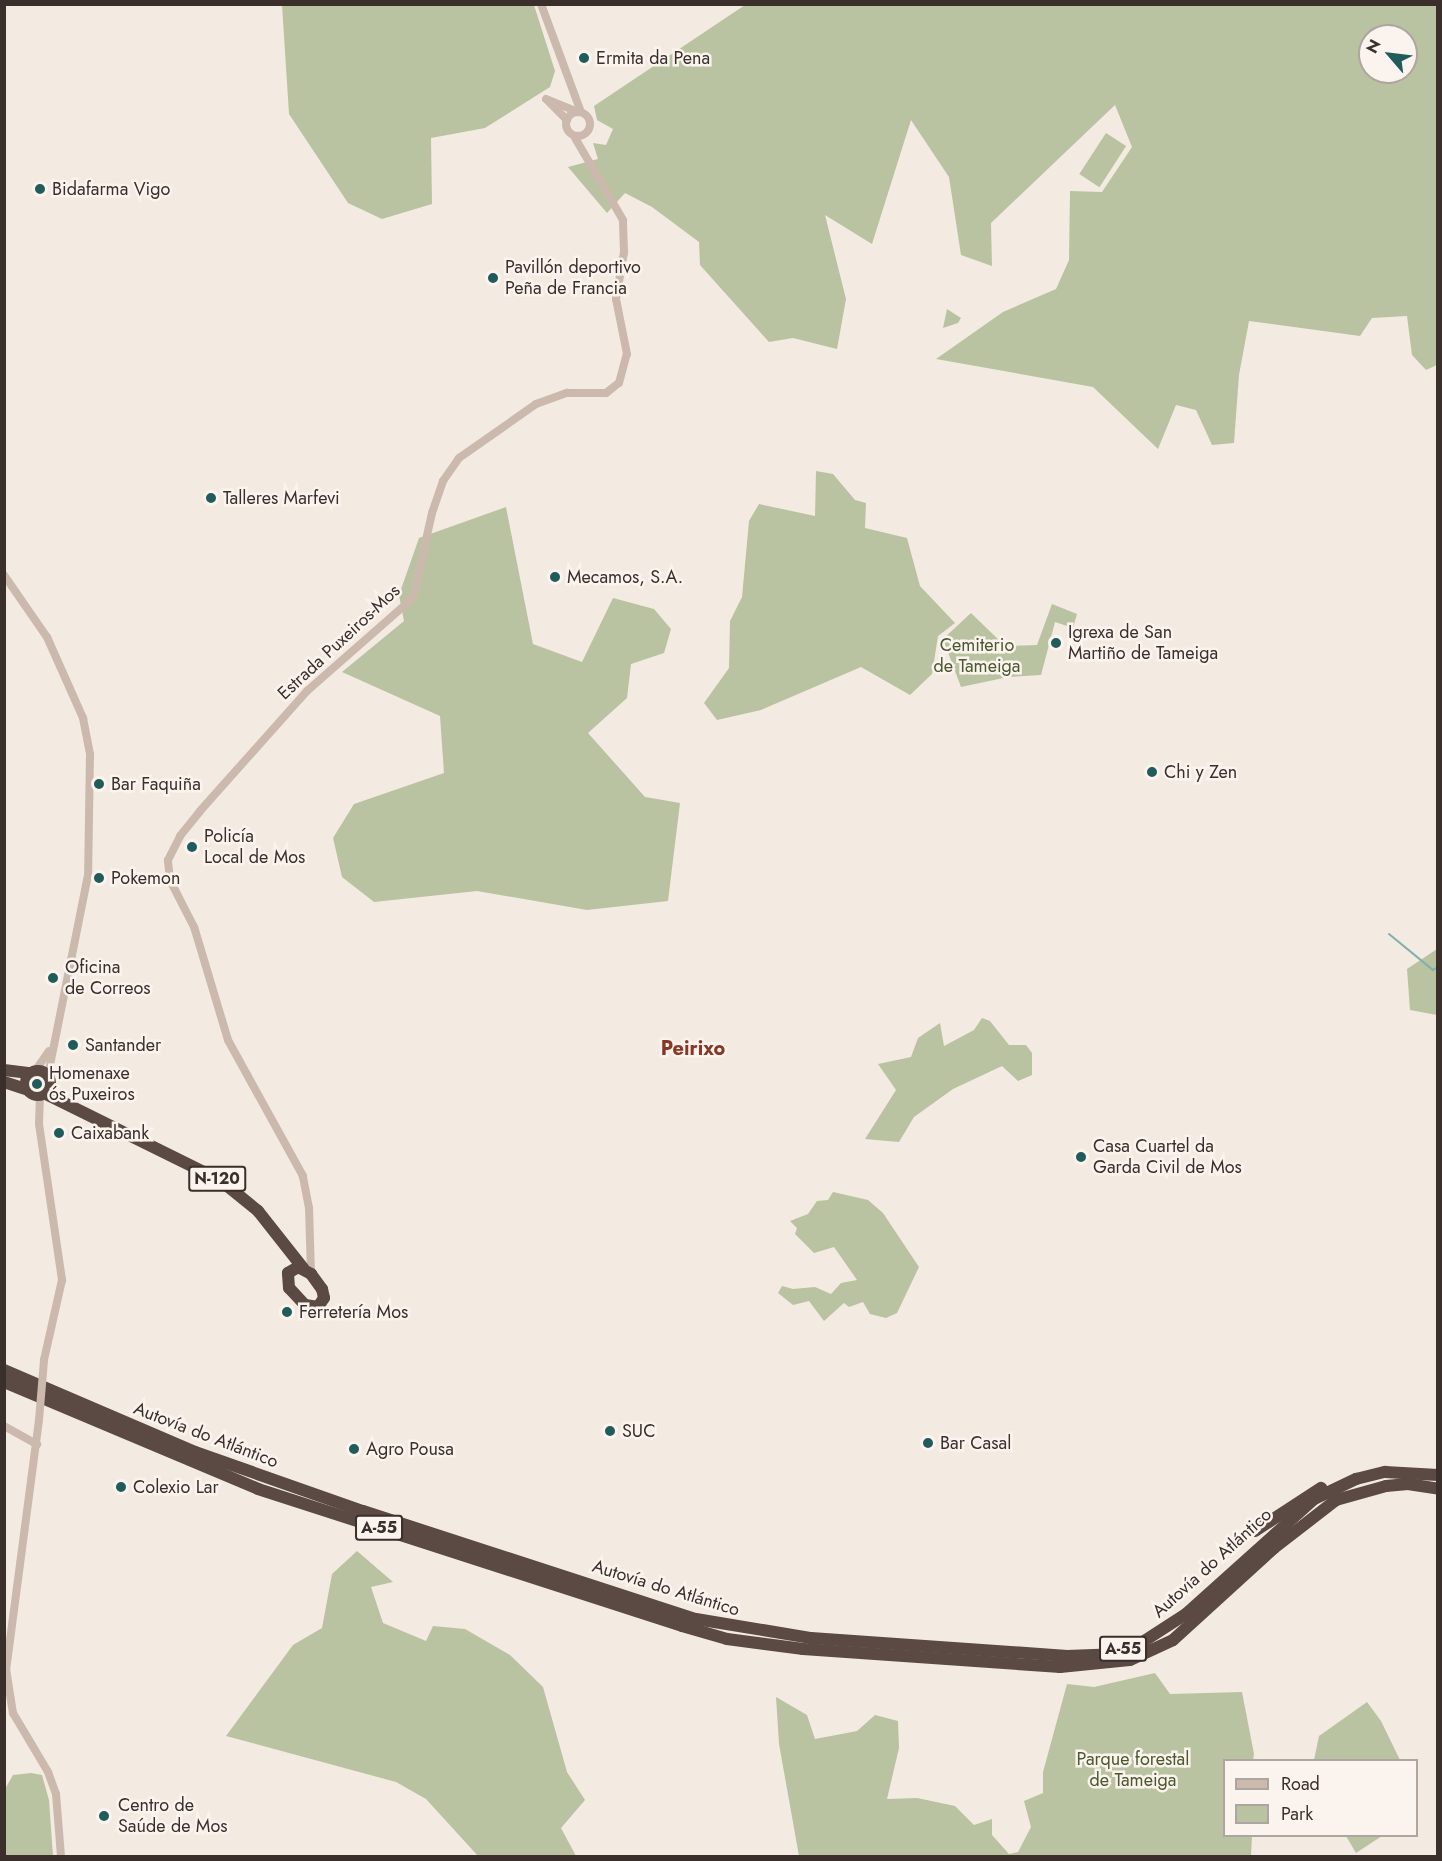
<!DOCTYPE html>
<html>
<head>
<meta charset="utf-8">
<style>
  body { margin:0 }
  #map { position:relative; width:1442px; height:1861px; overflow:hidden; background:#f3eae1; font-family:Jost,sans-serif }
  div>[style] { position:absolute }
  [style*='--x'] { left:calc(var(--x)*1px); top:calc(var(--y)*1px); width:calc(var(--w)*1px); rotate:calc(var(--a)*1deg) }
  .green>* { inset:0; background:#bac3a1; transform-origin:0 0 }
  .stream>* { height:2px; margin:-1px; padding:0 1px; transform-origin:1px; border-radius:1px; background:#80b0af }
  .minor>* { height:8px; margin:-4px; padding:0 4px; transform-origin:4px; border-radius:4px; background:#ccb9ad }
  .minor>.ring { margin:-4px; padding:0; box-sizing:content-box; background:none; border:8px solid #ccb9ad; border-radius:50% }
  .highway>* { height:12px; margin:-6px; padding:0 6px; transform-origin:6px; border-radius:6px; background:#5b4943 }
  .highway>.ring { margin:-6px; padding:0; box-sizing:content-box; background:none; border:12px solid #5b4943; border-radius:50% }
  .minor-bridge>* { height:8px; margin:-4px; padding:0 4px; transform-origin:4px; border-radius:4px; background:#ccb9ad }
  .dots>* { width:16px; height:16px; translate:-50% -50%; box-sizing:border-box; border:3px solid #fbf4ee; border-radius:50% }
  span { translate:-50% -50%; white-space:nowrap; text-align:center; line-height:1.15; -webkit-text-stroke:5px #fbf4ee; paint-order:stroke }
  .shield-label span { padding:2px 4px; background:#fbf4ee; border:2px solid; border-radius:4px; -webkit-text-stroke-width:0 }
  .shield-label { font-size:16px; color:#3a2f2b; font-weight:700 }
  .poi-label { font-size:18px; color:#3a2f2b }
  .left { translate:0 -50%; text-align:left }
  .street-label { font-size:18px; color:#3a2f2b }
  .park-label { font-size:18px; color:#4c582f }
  .neighbourhood-label { font-size:20px; color:#883625; font-weight:700 }
  .frame { position:absolute; inset:0; border:6px solid #3a2f2b; pointer-events:none }
  .legend { position:absolute; left:1223px; top:1759px; width:195px; height:78px; box-sizing:border-box; background:#fbf4ee; border:2px solid #aea5a0; margin:0; padding:8px 10px; list-style:none; font-size:18px; color:#3a2f2b }
  .legend li { display:flex; align-items:center; gap:12px; height:30px }
  .legend b { width:30px; border:2px solid #aea5a0 }
  .north { position:absolute; left:1358px; top:24px; width:60px; height:60px; box-sizing:border-box; background:#fbf4ee; border:2px solid #aea5a0; border-radius:50%; rotate:298deg; font-size:16px; font-weight:700; line-height:24px; text-align:center; color:#3a2f2b }
  .north::after { content:''; display:block; margin:auto; width:21px; height:27px; background:#215c5c; clip-path:polygon(50% 0,100% 100%,50% 72%,0 100%) }
</style>
</head>
<body>
<div id="map">
  <div class="green">
    <div style="clip-path:polygon(282px 5px,534px 5px,555px 71px,550px 87px,485px 128px,431px 138px,432px 204px,382px 219px,348px 203px,289px 114px)"></div>
    <div style="clip-path:polygon(evenodd,745px 5px,1437px 5px,1437px 365px,1426px 370px,1412px 355px,1407px 316px,1372px 318px,1360px 336px,1249px 321px,1239px 375px,1234px 443px,1212px 445px,1196px 410px,1176px 405px,1158px 449px,1093px 387px,936px 359px,1003px 312px,1056px 289px,1069px 260px,1070px 191px,1102px 192px,1132px 147px,1115px 105px,991px 223px,992px 266px,961px 255px,949px 177px,911px 120px,872px 244px,825px 215px,846px 299px,837px 349px,793px 338px,769px 342px,700px 265px,699px 242px,652px 207px,625px 193px,607px 213px,568px 167px,598px 159px,593px 143px,606px 145px,613px 129px,597px 120px,594px 106px,745px 5px,1370px 36px,1406px 36px,1406px 72px,1370px 72px,1370px 36px)"></div>
    <div style="left:1106px;top:133px;width:24px;height:49px;rotate:33deg"></div>
    <div style="clip-path:polygon(947px 309px,961px 318px,958px 323px,943px 328px)"></div>
    <div style="clip-path:polygon(816px 471px,833px 474px,855px 500px,866px 503px,865px 528px,907px 538px,920px 586px,955px 623px,938px 636px,932px 674px,910px 695px,861px 667px,761px 710px,717px 720px,704px 703px,729px 668px,730px 621px,742px 597px,749px 521px,759px 504px,815px 516px)"></div>
    <div style="clip-path:polygon(506px 507px,533px 644px,582px 662px,613px 598px,654px 609px,671px 629px,664px 653px,631px 664px,627px 698px,588px 733px,645px 797px,680px 803px,668px 901px,587px 910px,477px 891px,374px 902px,342px 877px,333px 838px,354px 804px,444px 773px,440px 716px,342px 672px,404px 621px,399px 595px,419px 538px)"></div>
    <div style="clip-path:polygon(1052px 604px,1077px 614px,1073px 628px,1055px 622px,1041px 675px,1008px 677px,961px 687px,943px 639px,971px 613px,1005px 646px,1037px 645px)"></div>
    <div style="clip-path:polygon(1437px 949px,1437px 1015px,1410px 1010px,1407px 969px)"></div>
    <div style="clip-path:polygon(982px 1018px,990px 1021px,1009px 1045px,1026px 1045px,1032px 1053px,1032px 1075px,1018px 1081px,1002px 1066px,953px 1089px,914px 1117px,899px 1142px,865px 1139px,896px 1090px,878px 1064px,911px 1057px,918px 1038px,940px 1023px,944px 1046px,974px 1030px)"></div>
    <div style="clip-path:polygon(833px 1192px,868px 1200px,883px 1213px,919px 1267px,897px 1313px,886px 1318px,870px 1314px,863px 1302px,849px 1307px,844px 1303px,824px 1321px,809px 1301px,793px 1305px,778px 1293px,782px 1286px,793px 1289px,815px 1287px,831px 1294px,841px 1283px,857px 1280px,834px 1247px,814px 1253px,795px 1234px,797px 1228px,790px 1221px,808px 1214px,817px 1201px,828px 1200px)"></div>
    <div style="clip-path:polygon(357px 1551px,393px 1582px,371px 1587px,383px 1623px,426px 1641px,433px 1626px,465px 1629px,510px 1655px,543px 1687px,567px 1772px,585px 1800px,561px 1828px,576px 1856px,478px 1856px,426px 1799px,396px 1782px,226px 1736px,293px 1645px,322px 1628px,332px 1574px)"></div>
    <div style="clip-path:polygon(1155px 1673px,1170px 1694px,1242px 1692px,1254px 1754px,1253px 1760px,1224px 1760px,1224px 1836px,1252px 1836px,1251px 1856px,799px 1856px,779px 1744px,776px 1697px,807px 1715px,815px 1739px,857px 1731px,875px 1715px,898px 1721px,899px 1748px,887px 1799px,917px 1798px,955px 1806px,974px 1825px,992px 1819px,992px 1835px,1009px 1854px,1018px 1852px,1031px 1827px,1024px 1801px,1043px 1793px,1043px 1772px,1067px 1684px,1094px 1687px)"></div>
    <div style="clip-path:polygon(1367px 1702px,1381px 1721px,1400px 1760px,1314px 1760px,1319px 1736px)"></div>
    <div style="clip-path:polygon(31px 1773px,42px 1775px,49px 1800px,53px 1856px,5px 1856px,5px 1789px,13px 1775px)"></div>
    <div style="clip-path:polygon(1346px 1836px,1382px 1836px,1356px 1853px)"></div>
  </div>
  <div class="stream">
    <div style="--x:1389;--y:934;--w:57;--a:39.3"></div>
    <div style="--x:1433;--y:970;--w:6;--a:-31"></div>
  </div>
  <div class="minor">
    <div style="--x:541;--y:4;--w:115;--a:69.7"></div>
    <div style="--x:546;--y:99;--w:35;--a:22"></div>
    <div style="--x:548;--y:101;--w:27;--a:45"></div>
    <div class="ring" style="left:566px;top:112px;width:16px;height:16px"></div>
    <div style="--x:4;--y:575;--w:75;--a:55.3"></div>
    <div style="--x:47;--y:637;--w:89;--a:66"></div>
    <div style="--x:83;--y:718;--w:37;--a:79"></div>
    <div style="--x:90;--y:754;--w:121;--a:90.9"></div>
    <div style="--x:88;--y:875;--w:205;--a:101.3"></div>
    <div style="--x:35;--y:1071;--w:24;--a:-55"></div>
    <div style="--x:40;--y:1095;--w:29;--a:92"></div>
    <div style="--x:39;--y:1124;--w:158;--a:81.6"></div>
    <div style="--x:62;--y:1280;--w:82;--a:102.7"></div>
    <div style="--x:311;--y:1274;--w:66;--a:-91.7"></div>
    <div style="--x:309;--y:1208;--w:33;--a:-101"></div>
    <div style="--x:303;--y:1176;--w:155;--a:-118.9"></div>
    <div style="--x:228;--y:1040;--w:118;--a:-106.7"></div>
    <div style="--x:194;--y:927;--w:53;--a:-117.1"></div>
    <div style="--x:170;--y:880;--w:20;--a:-96"></div>
    <div style="--x:168;--y:860;--w:27;--a:-63"></div>
    <div style="--x:180;--y:836;--w:32;--a:-51"></div>
    <div style="--x:200;--y:811;--w:161;--a:-48.3"></div>
    <div style="--x:307;--y:691;--w:141;--a:-41.3"></div>
    <div style="--x:413;--y:598;--w:87;--a:-77.4"></div>
    <div style="--x:432;--y:513;--w:34;--a:-71"></div>
    <div style="--x:443;--y:481;--w:28;--a:-55"></div>
    <div style="--x:459;--y:458;--w:94;--a:-35"></div>
    <div style="--x:536;--y:404;--w:33;--a:-20"></div>
    <div style="--x:567;--y:393;--w:39;--a:0"></div>
    <div style="--x:606;--y:393;--w:16;--a:-38"></div>
    <div style="--x:619;--y:383;--w:30;--a:-75"></div>
    <div style="--x:627;--y:354;--w:56;--a:-101.3"></div>
    <div style="--x:616;--y:299;--w:48;--a:-80.3"></div>
    <div style="--x:624;--y:252;--w:32;--a:-92"></div>
    <div style="--x:623;--y:220;--w:97;--a:-120.3"></div>
    <div style="--x:39;--y:1420;--w:251;--a:97.5"></div>
    <div style="--x:6;--y:1669;--w:45;--a:81"></div>
    <div style="--x:13;--y:1713;--w:69;--a:59.3"></div>
    <div style="--x:48;--y:1772;--w:23;--a:70"></div>
    <div style="--x:56;--y:1794;--w:62;--a:85.4"></div>
    <div style="--x:4;--y:1426;--w:38;--a:29"></div>
  </div>
  <div class="highway">
    <div style="--x:4;--y:1070;--w:26;--a:7"></div>
    <div class="ring" style="left:26px;top:1071px;width:12px;height:12px"></div>
    <div style="--x:4;--y:1082;--w:25;--a:18"></div>
    <div style="--x:44;--y:1093;--w:196;--a:26.3"></div>
    <div style="--x:220;--y:1180;--w:49;--a:39.2"></div>
    <div style="--x:258;--y:1211;--w:73;--a:51.7"></div>
    <div style="--x:298;--y:1267;--w:15;--a:28"></div>
    <div style="--x:311;--y:1274;--w:19;--a:54"></div>
    <div style="--x:322;--y:1289;--w:9;--a:77"></div>
    <div style="--x:324;--y:1298;--w:11;--a:124"></div>
    <div style="--x:318;--y:1307;--w:13;--a:-171"></div>
    <div style="--x:305;--y:1305;--w:23;--a:-133"></div>
    <div style="--x:289;--y:1288;--w:15;--a:-94"></div>
    <div style="--x:288;--y:1273;--w:12;--a:-31"></div>
    <div style="--x:4;--y:1370;--w:208;--a:23.2"></div>
    <div style="--x:195;--y:1452;--w:178;--a:19.4"></div>
    <div style="--x:363;--y:1511;--w:350;--a:18"></div>
    <div style="--x:696;--y:1619;--w:117;--a:9.4"></div>
    <div style="--x:811;--y:1638;--w:257;--a:4"></div>
    <div style="--x:1067;--y:1656;--w:33;--a:-2"></div>
    <div style="--x:1100;--y:1655;--w:39;--a:-15"></div>
    <div style="--x:1138;--y:1645;--w:57;--a:-32.9"></div>
    <div style="--x:1186;--y:1614;--w:172;--a:-41.9"></div>
    <div style="--x:1314;--y:1499;--w:47;--a:-25.5"></div>
    <div style="--x:1356;--y:1479;--w:30;--a:-14"></div>
    <div style="--x:1385;--y:1472;--w:53;--a:3.2"></div>
    <div style="--x:4;--y:1382;--w:276;--a:22.8"></div>
    <div style="--x:258;--y:1489;--w:446;--a:17.9"></div>
    <div style="--x:682;--y:1626;--w:47;--a:16.1"></div>
    <div style="--x:727;--y:1639;--w:77;--a:7.5"></div>
    <div style="--x:803;--y:1649;--w:258;--a:4"></div>
    <div style="--x:1060;--y:1667;--w:70;--a:-5.7"></div>
    <div style="--x:1130;--y:1660;--w:47;--a:-24.9"></div>
    <div style="--x:1173;--y:1640;--w:137;--a:-42.3"></div>
    <div style="--x:1274;--y:1548;--w:78;--a:-37.7"></div>
    <div style="--x:1336;--y:1500;--w:52;--a:-15.6"></div>
    <div style="--x:1386;--y:1486;--w:22;--a:-5"></div>
    <div style="--x:1408;--y:1484;--w:30;--a:9"></div>
    <div style="--x:1255;--y:1531;--w:79;--a:-33.1"></div>
  </div>
  <div class="minor-bridge">
    <div style="--x:39;--y:1420;--w:60;--a:-85.2"></div>
  </div>
  <div class="dots">
    <div style="left:584px;top:58px;background:#215c5c"></div>
    <div style="left:40px;top:189px;background:#215c5c"></div>
    <div style="left:493px;top:278px;background:#215c5c"></div>
    <div style="left:211px;top:498px;background:#215c5c"></div>
    <div style="left:555px;top:577px;background:#215c5c"></div>
    <div style="left:1056px;top:643px;background:#215c5c"></div>
    <div style="left:1152px;top:772px;background:#215c5c"></div>
    <div style="left:99px;top:784px;background:#215c5c"></div>
    <div style="left:192px;top:847px;background:#215c5c"></div>
    <div style="left:99px;top:878px;background:#215c5c"></div>
    <div style="left:53px;top:978px;background:#215c5c"></div>
    <div style="left:73px;top:1045px;background:#215c5c"></div>
    <div style="left:37px;top:1084px;background:#215c5c"></div>
    <div style="left:59px;top:1133px;background:#215c5c"></div>
    <div style="left:1081px;top:1157px;background:#215c5c"></div>
    <div style="left:287px;top:1312px;background:#215c5c"></div>
    <div style="left:610px;top:1431px;background:#215c5c"></div>
    <div style="left:928px;top:1443px;background:#215c5c"></div>
    <div style="left:354px;top:1449px;background:#215c5c"></div>
    <div style="left:121px;top:1487px;background:#215c5c"></div>
    <div style="left:104px;top:1816px;background:#215c5c"></div>
  </div>
  <div class="shield-label">
    <span style="left:217px;top:1179px">N-120</span>
    <span style="left:379px;top:1528px">A-55</span>
    <span style="left:1123px;top:1649px">A-55</span>
  </div>
  <div class="poi-label">
    <span class="left" style="left:596px;top:58px">Ermita da Pena</span>
    <span class="left" style="left:52px;top:189px">Bidafarma Vigo</span>
    <span class="left" style="left:505px;top:278px">Pavillón deportivo<br>Peña de Francia</span>
    <span class="left" style="left:223px;top:498px">Talleres Marfevi</span>
    <span class="left" style="left:567px;top:577px">Mecamos, S.A.</span>
    <span class="left" style="left:1068px;top:643px">Igrexa de San<br>Martiño de Tameiga</span>
    <span class="left" style="left:1164px;top:772px">Chi y Zen</span>
    <span class="left" style="left:111px;top:784px">Bar Faquiña</span>
    <span class="left" style="left:204px;top:847px">Policía<br>Local de Mos</span>
    <span class="left" style="left:111px;top:878px">Pokemon</span>
    <span class="left" style="left:65px;top:978px">Oficina<br>de Correos</span>
    <span class="left" style="left:85px;top:1045px">Santander</span>
    <span class="left" style="left:49px;top:1084px">Homenaxe<br>ós Puxeiros</span>
    <span class="left" style="left:71px;top:1133px">Caixabank</span>
    <span class="left" style="left:1093px;top:1157px">Casa Cuartel da<br>Garda Civil de Mos</span>
    <span class="left" style="left:299px;top:1312px">Ferretería Mos</span>
    <span class="left" style="left:622px;top:1431px">SUC</span>
    <span class="left" style="left:940px;top:1443px">Bar Casal</span>
    <span class="left" style="left:366px;top:1449px">Agro Pousa</span>
    <span class="left" style="left:133px;top:1487px">Colexio Lar</span>
    <span class="left" style="left:118px;top:1816px">Centro de<br>Saúde de Mos</span>
  </div>
  <div class="street-label">
    <span style="left:339px;top:642px;rotate:-43deg">Estrada Puxeiros-Mos</span>
    <span style="left:206px;top:1435px;rotate:21deg">Autovía do Atlántico</span>
    <span style="left:1212px;top:1563px;rotate:-42deg">Autovía do Atlántico</span>
    <span style="left:666px;top:1588px;rotate:17deg">Autovía do Atlántico</span>
  </div>
  <div class="park-label">
    <span style="left:977px;top:656px">Cemiterio<br>de Tameiga</span>
    <span style="left:1133px;top:1770px">Parque forestal<br>de Tameiga</span>
  </div>
  <div class="neighbourhood-label">
    <span style="left:693px;top:1048px">Peirixo</span>
  </div>
  <div class="frame"></div>
  <ul class="legend">
  <li><b style="height:8px;background:#ccb9ad"></b>Road</li>
  <li><b style="height:16px;background:#bac3a1"></b>Park</li>
  </ul>
  <div class="north">N</div>
</div>
</body>
</html>
